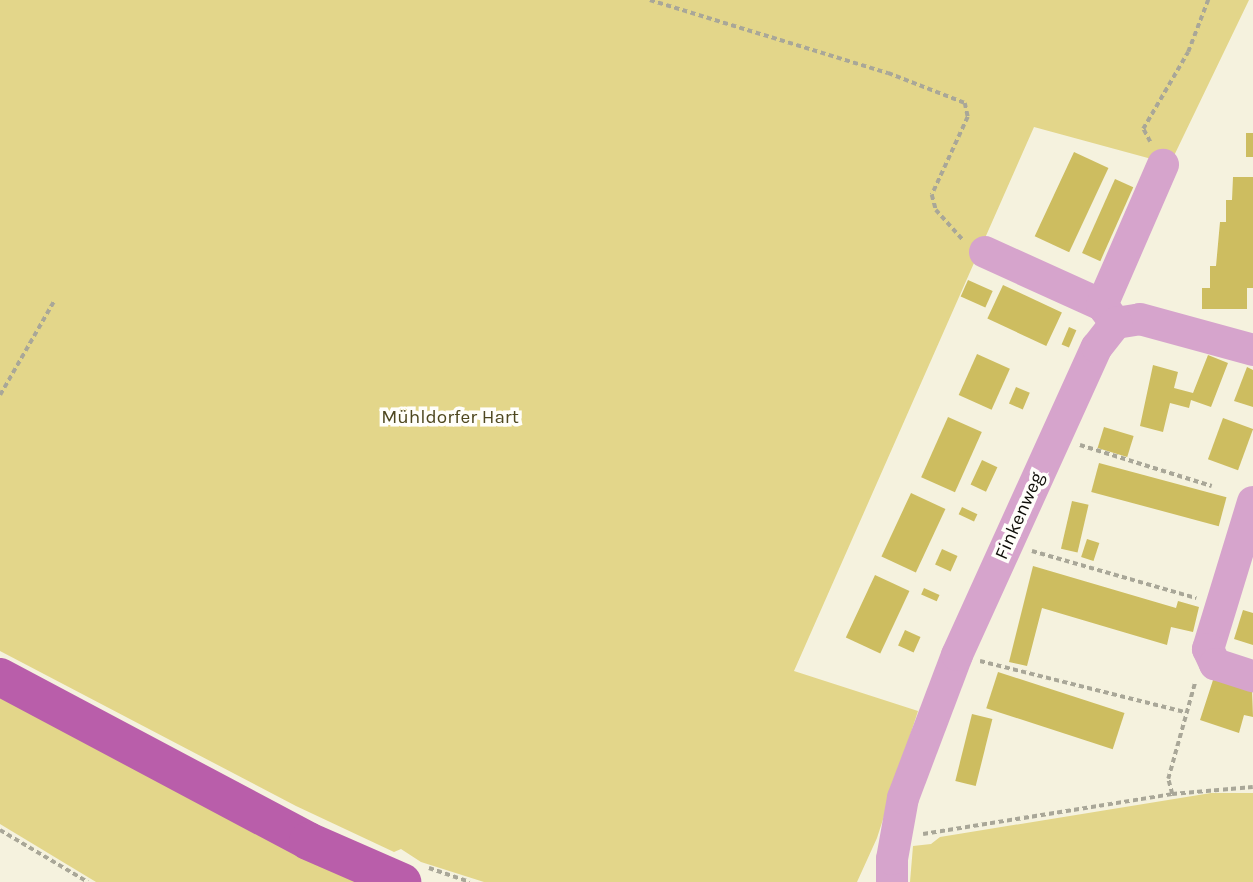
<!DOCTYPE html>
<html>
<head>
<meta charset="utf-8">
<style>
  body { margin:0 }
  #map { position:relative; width:1253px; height:882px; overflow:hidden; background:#f5f2de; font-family:Karla,sans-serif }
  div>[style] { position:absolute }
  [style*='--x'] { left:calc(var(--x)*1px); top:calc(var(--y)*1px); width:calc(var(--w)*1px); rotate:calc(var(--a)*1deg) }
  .green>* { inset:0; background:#e3d68a }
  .building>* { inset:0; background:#cdbd60; transform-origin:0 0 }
  .path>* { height:3.5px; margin-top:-1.75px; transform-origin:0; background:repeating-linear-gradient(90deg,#a9a798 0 5px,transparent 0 8.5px) }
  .minor>* { height:32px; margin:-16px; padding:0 16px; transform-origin:16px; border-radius:16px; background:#d6a4cc }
  .major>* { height:38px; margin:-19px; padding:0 19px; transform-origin:19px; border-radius:19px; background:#b95eaa }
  span { translate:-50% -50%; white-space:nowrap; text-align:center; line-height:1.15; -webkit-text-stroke:7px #fffefa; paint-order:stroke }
  .park-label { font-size:19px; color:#4e471f }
  .street-label { font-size:19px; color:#0e0d07 }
</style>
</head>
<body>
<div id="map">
  <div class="green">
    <div style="clip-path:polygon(0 0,1249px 0,1170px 164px,1034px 127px,794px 671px,918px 711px,877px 838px,857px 882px,484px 882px,421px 862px,401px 849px,394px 852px,296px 806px,0 651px)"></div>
    <div style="clip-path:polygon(0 690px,373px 882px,96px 882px,0 824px)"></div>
    <div style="clip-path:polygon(1211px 793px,1253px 793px,1253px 882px,910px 882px,913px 846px,931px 844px,940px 837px)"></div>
  </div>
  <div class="building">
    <div style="left:1253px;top:133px;width:24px;height:7px;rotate:90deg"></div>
    <div style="left:1074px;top:152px;width:38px;height:93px;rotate:25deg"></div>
    <div style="clip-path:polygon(1233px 177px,1253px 177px,1253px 288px,1247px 288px,1247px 309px,1202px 309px,1202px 288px,1210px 288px,1210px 266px,1216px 266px,1220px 222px,1226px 222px,1226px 200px,1232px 200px)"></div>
    <div style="left:1115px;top:179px;width:20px;height:81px;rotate:24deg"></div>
    <div style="left:968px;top:280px;width:27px;height:18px;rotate:24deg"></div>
    <div style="left:1003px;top:285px;width:65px;height:37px;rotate:25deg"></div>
    <div style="left:1069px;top:327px;width:8px;height:19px;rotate:23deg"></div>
    <div style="left:977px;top:354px;width:36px;height:45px;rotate:24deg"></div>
    <div style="clip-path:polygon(1208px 355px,1228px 363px,1211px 407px,1191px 400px,1189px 408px,1170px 403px,1163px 432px,1140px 426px,1153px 365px,1178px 372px,1174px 388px,1193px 393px)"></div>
    <div style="clip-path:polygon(1247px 367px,1253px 370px,1253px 407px,1234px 401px)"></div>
    <div style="left:1016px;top:387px;width:15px;height:18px;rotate:23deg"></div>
    <div style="left:948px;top:417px;width:37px;height:66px;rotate:24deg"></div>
    <div style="left:1223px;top:418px;width:32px;height:44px;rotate:20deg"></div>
    <div style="left:1104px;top:427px;width:31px;height:22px;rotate:17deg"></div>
    <div style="left:982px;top:460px;width:17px;height:27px;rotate:25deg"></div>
    <div style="left:1099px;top:463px;width:132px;height:30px;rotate:15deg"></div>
    <div style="left:911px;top:493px;width:38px;height:70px;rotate:25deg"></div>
    <div style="left:1072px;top:501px;width:17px;height:49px;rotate:13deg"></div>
    <div style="left:962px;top:507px;width:17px;height:8px;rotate:25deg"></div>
    <div style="left:1087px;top:539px;width:13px;height:19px;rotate:18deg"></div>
    <div style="left:942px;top:549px;width:17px;height:17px;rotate:24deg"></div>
    <div style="clip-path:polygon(1033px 566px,1176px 608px,1178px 601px,1199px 607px,1193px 632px,1171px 627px,1167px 645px,1042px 608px,1027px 666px,1009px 662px)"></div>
    <div style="left:875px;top:575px;width:38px;height:69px;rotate:25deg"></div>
    <div style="left:924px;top:588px;width:17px;height:7px;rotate:24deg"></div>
    <div style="clip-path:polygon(1243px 610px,1253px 613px,1253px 645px,1234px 639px)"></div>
    <div style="left:905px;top:630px;width:17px;height:17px;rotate:24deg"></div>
    <div style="left:998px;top:672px;width:133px;height:38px;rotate:18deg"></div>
    <div style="clip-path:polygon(1214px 677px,1252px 690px,1253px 717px,1244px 715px,1239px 733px,1200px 720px)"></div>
    <div style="left:972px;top:714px;width:21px;height:69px;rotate:14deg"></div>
  </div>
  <div class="path">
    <div style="--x:650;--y:0;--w:249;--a:17.1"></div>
    <div style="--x:888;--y:73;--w:83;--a:21.3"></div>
    <div style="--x:965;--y:103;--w:14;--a:78"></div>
    <div style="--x:968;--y:117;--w:86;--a:114.8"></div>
    <div style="--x:932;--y:195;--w:16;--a:75"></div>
    <div style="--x:936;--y:210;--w:40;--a:48"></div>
    <div style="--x:1150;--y:142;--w:15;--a:-118"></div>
    <div style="--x:1143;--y:129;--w:89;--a:-59.7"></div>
    <div style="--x:1188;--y:52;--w:56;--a:-69"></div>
    <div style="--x:0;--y:395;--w:108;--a:-60.1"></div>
    <div style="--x:1080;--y:445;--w:138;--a:17.3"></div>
    <div style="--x:1032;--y:551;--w:171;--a:16"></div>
    <div style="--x:980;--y:661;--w:211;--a:14"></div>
    <div style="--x:1172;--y:794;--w:16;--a:-105"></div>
    <div style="--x:1168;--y:779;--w:101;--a:-74.4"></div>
    <div style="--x:0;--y:830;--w:102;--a:30.6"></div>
    <div style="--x:923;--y:834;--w:252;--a:-9.1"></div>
    <div style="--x:1172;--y:794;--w:81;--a:-4.9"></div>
    <div style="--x:429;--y:868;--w:43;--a:18.9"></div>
  </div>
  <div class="minor">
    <div style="--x:985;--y:252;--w:128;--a:24.4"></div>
    <div style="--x:1102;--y:305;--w:21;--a:53"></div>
    <div style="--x:1102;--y:305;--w:153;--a:-66.5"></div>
    <div style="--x:1116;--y:323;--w:24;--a:-9"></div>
    <div style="--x:1140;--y:319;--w:117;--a:15.3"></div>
    <div style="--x:1253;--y:502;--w:154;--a:107"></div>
    <div style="--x:1208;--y:649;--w:17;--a:65"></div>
    <div style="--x:1215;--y:664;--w:40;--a:18"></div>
    <div style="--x:892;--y:882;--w:23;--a:-90"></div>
    <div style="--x:892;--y:859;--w:62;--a:-79.8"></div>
    <div style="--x:903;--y:798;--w:153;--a:-69.3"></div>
    <div style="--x:957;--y:655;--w:338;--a:-65.6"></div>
    <div style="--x:1097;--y:347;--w:31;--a:-52"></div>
  </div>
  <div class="major">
    <div style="--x:0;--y:677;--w:349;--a:28"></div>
    <div style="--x:308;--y:841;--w:103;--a:23.6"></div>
  </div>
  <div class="park-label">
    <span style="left:450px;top:418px">Mühldorfer Hart</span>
  </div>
  <div class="street-label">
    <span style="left:1020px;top:516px;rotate:-66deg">Finkenweg</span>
  </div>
</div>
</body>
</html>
